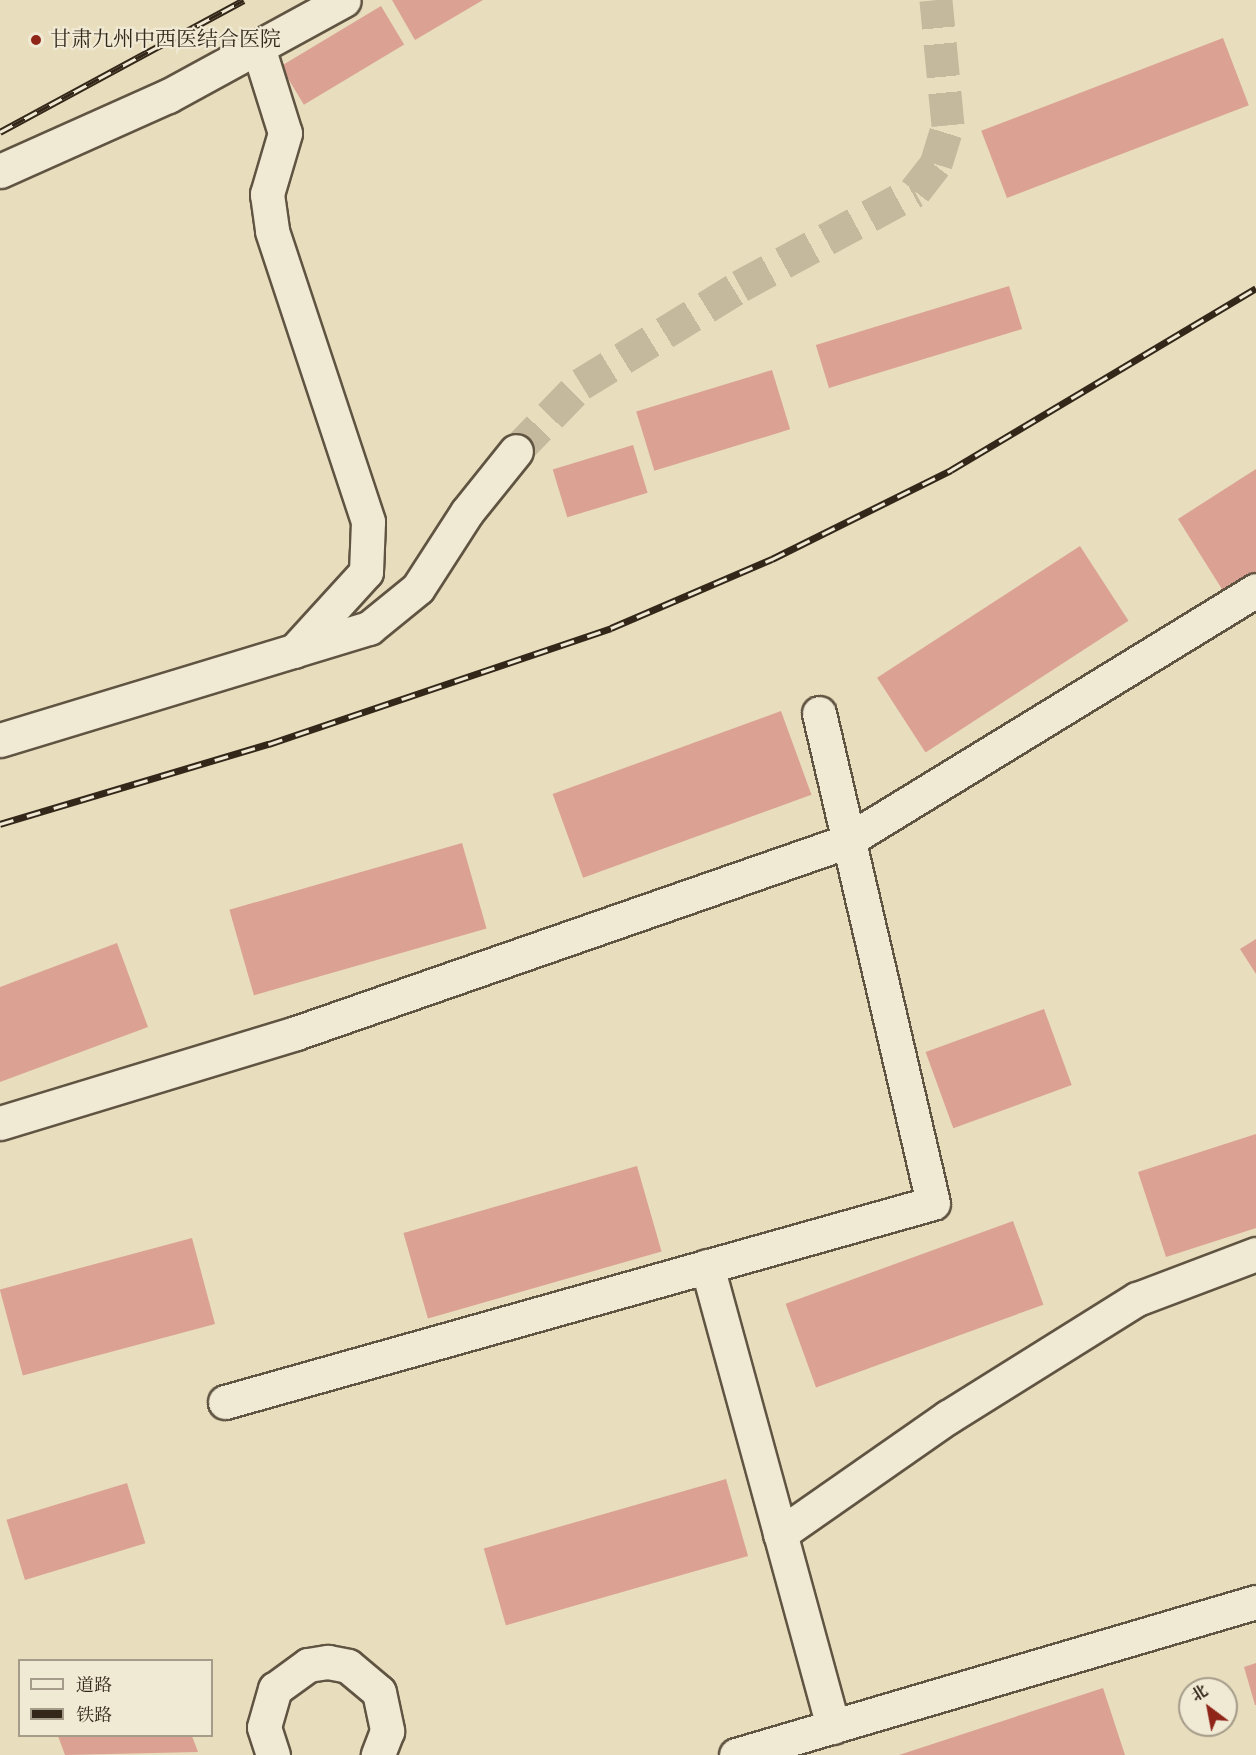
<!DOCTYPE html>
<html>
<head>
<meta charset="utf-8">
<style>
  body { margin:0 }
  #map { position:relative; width:1256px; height:1755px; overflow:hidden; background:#e8ddbd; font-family:Cardo,"Noto Serif SC",serif }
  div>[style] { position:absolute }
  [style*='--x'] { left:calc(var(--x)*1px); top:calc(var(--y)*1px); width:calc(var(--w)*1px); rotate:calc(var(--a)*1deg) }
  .building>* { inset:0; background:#dba293; transform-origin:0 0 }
  .minor-tunnel>* { height:33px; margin-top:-16.5px; transform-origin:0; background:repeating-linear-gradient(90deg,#c4b99c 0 33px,transparent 0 49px) }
  .roads { filter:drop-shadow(2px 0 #605442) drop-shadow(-2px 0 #605442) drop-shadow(0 2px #605442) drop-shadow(0 -2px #605442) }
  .minor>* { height:33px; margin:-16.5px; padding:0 16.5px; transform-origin:16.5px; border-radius:16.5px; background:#f0e9d4 }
  .rail>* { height:7px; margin-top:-3.5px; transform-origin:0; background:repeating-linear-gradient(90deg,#f0e9d4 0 14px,#332719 0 28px); box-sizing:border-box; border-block:2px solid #332719 }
  .dots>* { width:16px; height:16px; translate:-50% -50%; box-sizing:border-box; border:3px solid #f0e9d4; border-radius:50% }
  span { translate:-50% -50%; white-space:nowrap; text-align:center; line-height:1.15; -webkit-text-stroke:4.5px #f0e9d4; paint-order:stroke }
  .poi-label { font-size:21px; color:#332719 }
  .left { translate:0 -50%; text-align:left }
  .legend { position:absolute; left:18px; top:1659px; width:195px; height:78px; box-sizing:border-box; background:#f0e9d4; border:2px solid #a49b89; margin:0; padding:8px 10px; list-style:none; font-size:18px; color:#332719 }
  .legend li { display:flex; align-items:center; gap:12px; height:30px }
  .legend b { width:30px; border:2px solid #a49b89 }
  .north { position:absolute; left:1178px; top:1677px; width:60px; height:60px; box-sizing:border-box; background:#f0e9d4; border:2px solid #a49b89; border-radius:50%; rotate:328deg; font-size:16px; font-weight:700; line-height:24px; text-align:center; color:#332719 }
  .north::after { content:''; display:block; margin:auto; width:21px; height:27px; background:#8f2418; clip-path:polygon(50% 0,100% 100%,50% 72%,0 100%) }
</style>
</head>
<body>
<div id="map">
  <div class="building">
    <div style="clip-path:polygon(392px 0,483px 0,415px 40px)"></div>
    <div style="left:381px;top:6px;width:45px;height:117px;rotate:59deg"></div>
    <div style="left:1223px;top:38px;width:72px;height:259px;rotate:69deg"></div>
    <div style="left:1009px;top:286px;width:45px;height:202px;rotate:73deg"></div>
    <div style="left:772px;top:370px;width:62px;height:142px;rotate:73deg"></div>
    <div style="left:633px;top:445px;width:50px;height:84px;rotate:73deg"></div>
    <div style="clip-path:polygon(1256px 469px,1256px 575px,1225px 594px,1178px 519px)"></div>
    <div style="left:1080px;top:546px;width:89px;height:242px;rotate:57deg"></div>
    <div style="left:781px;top:711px;width:89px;height:243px;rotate:70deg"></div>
    <div style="left:462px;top:843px;width:89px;height:242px;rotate:74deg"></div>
    <div style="clip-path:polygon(1256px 939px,1256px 974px,1240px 949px)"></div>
    <div style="clip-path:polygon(117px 943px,148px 1027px,0 1082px,0 987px)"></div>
    <div style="left:1044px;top:1009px;width:81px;height:126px;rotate:70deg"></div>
    <div style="clip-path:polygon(1256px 1134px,1256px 1228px,1166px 1257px,1138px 1172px)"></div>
    <div style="left:637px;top:1166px;width:89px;height:243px;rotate:74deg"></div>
    <div style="left:1013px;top:1221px;width:89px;height:242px;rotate:70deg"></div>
    <div style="left:192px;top:1238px;width:89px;height:199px;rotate:75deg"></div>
    <div style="left:726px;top:1479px;width:80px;height:252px;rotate:74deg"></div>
    <div style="left:127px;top:1483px;width:63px;height:126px;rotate:73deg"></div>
    <div style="clip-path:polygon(1256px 1663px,1256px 1705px,1255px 1705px,1244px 1667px)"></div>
    <div style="clip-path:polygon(1103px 1688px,1125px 1755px,899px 1755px)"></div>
    <div style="clip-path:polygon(58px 1736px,192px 1736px,198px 1752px,65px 1755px)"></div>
  </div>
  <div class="minor-tunnel">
    <div style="--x:516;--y:451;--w:93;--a:-45.9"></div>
    <div style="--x:581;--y:384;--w:187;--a:-31.6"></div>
    <div style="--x:740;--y:286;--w:199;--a:-28.5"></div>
    <div style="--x:915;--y:191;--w:34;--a:-52"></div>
    <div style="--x:936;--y:164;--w:41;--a:-72.9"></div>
    <div style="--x:948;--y:125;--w:126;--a:-95.5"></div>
  </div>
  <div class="roads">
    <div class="minor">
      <div style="--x:258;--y:47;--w:90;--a:72.6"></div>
      <div style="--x:285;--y:133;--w:64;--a:106.4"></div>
      <div style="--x:267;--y:194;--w:37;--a:82"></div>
      <div style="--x:272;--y:231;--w:306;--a:71.7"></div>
      <div style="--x:368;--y:522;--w:50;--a:92.3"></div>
      <div style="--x:366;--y:572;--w:107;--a:132.3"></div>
      <div style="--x:0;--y:171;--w:184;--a:-24.1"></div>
      <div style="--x:168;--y:96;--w:200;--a:-28.6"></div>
      <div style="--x:0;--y:740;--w:386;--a:-16.9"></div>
      <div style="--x:369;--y:628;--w:63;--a:-39.2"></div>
      <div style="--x:418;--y:588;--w:90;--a:-57.2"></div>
      <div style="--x:467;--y:512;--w:78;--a:-51.2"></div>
      <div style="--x:0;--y:1123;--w:309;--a:-16.9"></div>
      <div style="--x:296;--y:1033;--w:581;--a:-19.18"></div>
      <div style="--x:845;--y:842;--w:482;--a:-31.5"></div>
      <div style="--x:707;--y:1266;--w:478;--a:74.7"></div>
      <div style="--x:225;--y:1402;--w:735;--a:-15.7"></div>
      <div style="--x:933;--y:1203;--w:503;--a:-103.1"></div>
      <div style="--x:780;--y:1534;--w:205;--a:-34.9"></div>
      <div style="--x:948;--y:1417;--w:223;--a:-32"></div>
      <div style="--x:1137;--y:1299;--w:127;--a:-20.7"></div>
      <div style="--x:273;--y:1755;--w:29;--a:-108"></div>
      <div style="--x:264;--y:1727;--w:40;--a:-74"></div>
      <div style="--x:275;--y:1689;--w:41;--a:-36"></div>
      <div style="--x:308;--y:1665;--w:20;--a:-9"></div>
      <div style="--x:328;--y:1662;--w:20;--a:11"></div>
      <div style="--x:348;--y:1666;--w:40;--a:40"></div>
      <div style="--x:379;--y:1692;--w:40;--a:78"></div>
      <div style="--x:387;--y:1731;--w:26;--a:111"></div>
      <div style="--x:736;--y:1755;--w:542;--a:-16.4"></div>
    </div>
  </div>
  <div class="rail">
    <div style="--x:0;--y:132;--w:277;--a:-28.4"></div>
    <div style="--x:0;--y:824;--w:281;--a:-16.6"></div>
    <div style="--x:269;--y:744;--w:361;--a:-18.7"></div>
    <div style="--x:611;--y:628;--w:175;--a:-23.2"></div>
    <div style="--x:772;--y:559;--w:200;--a:-26.4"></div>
    <div style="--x:951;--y:470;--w:355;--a:-30.8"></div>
  </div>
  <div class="dots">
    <div style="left:36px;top:40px;background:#8f2418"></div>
  </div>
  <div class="poi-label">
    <span class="left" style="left:50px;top:40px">甘肃九州中西医结合医院</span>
  </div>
  <ul class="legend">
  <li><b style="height:8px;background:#f0e9d4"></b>道路</li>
  <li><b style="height:8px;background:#332719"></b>铁路</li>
  </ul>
  <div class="north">北</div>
</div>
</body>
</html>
